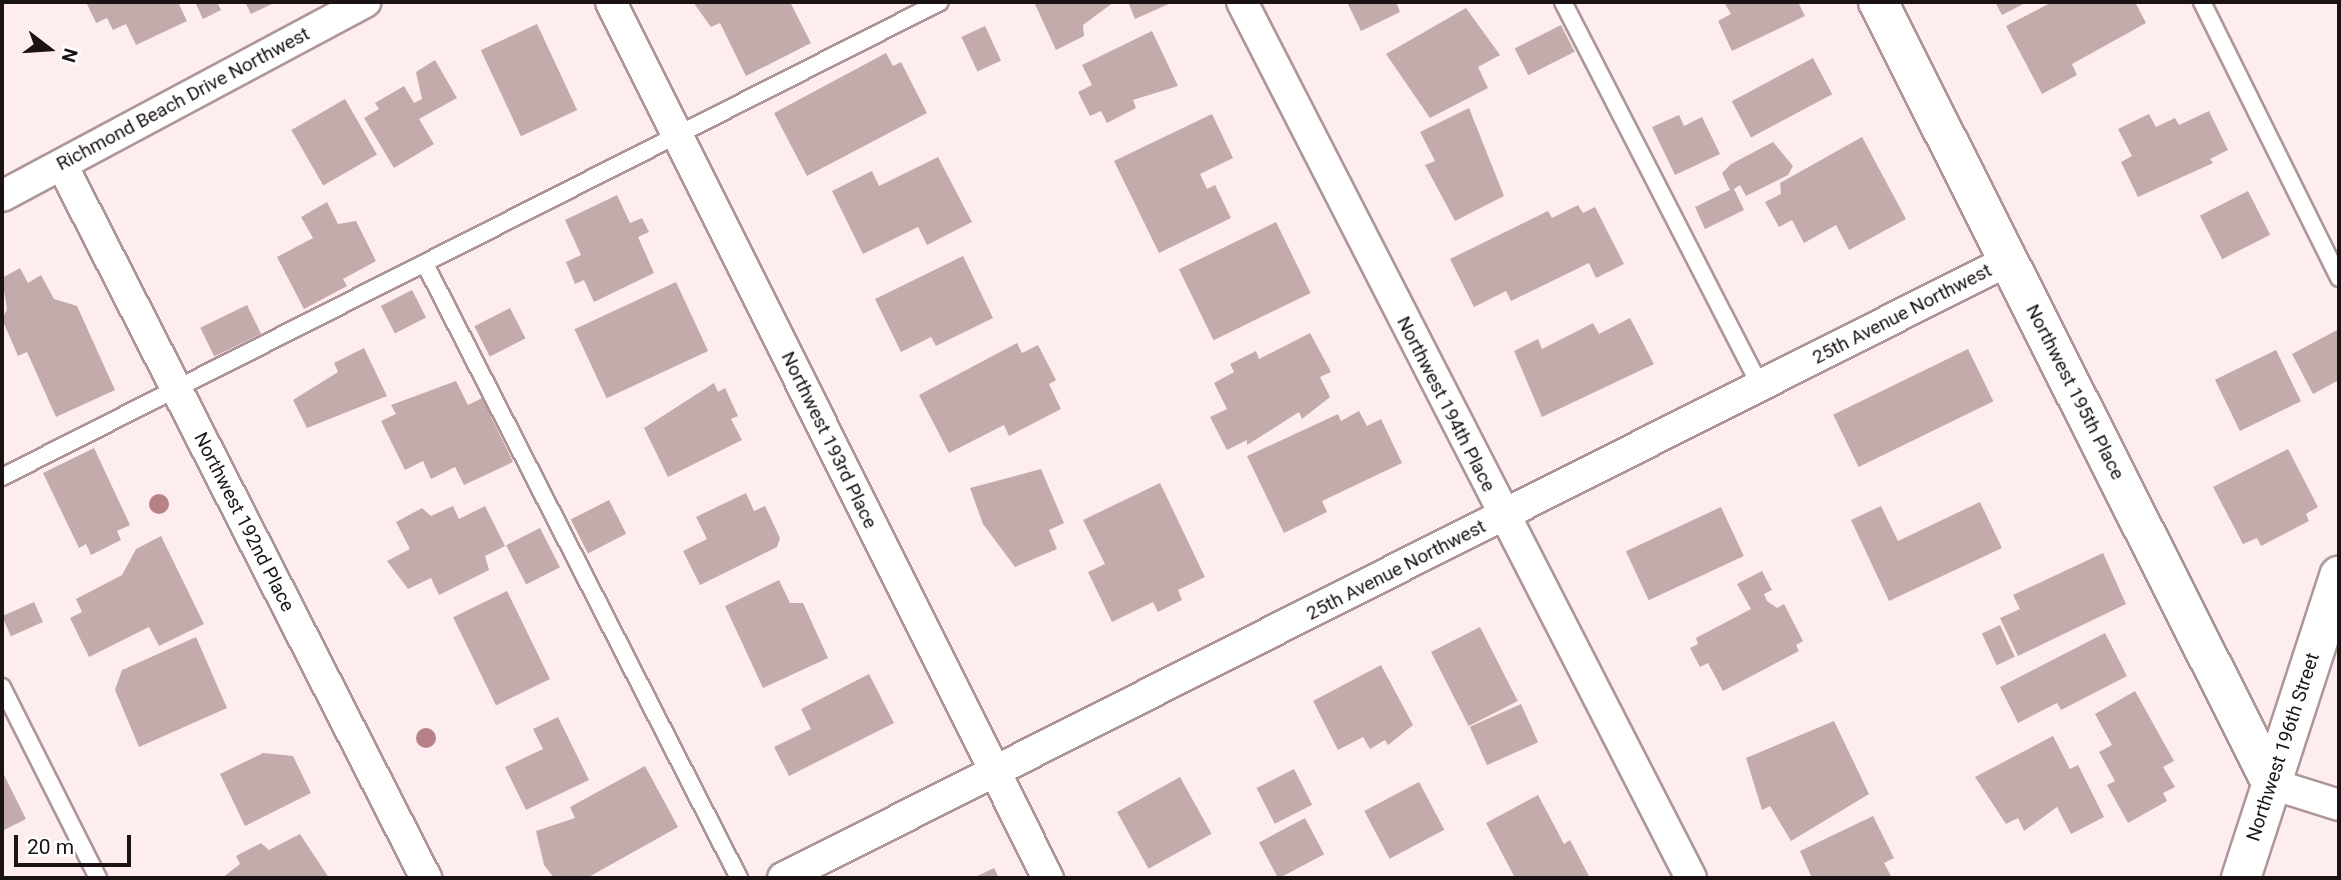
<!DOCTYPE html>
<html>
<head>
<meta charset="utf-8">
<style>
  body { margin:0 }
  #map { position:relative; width:2341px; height:880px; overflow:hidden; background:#feedee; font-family:Roboto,sans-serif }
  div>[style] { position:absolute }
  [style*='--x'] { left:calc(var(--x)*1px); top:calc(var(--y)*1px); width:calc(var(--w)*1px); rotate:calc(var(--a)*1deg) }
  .building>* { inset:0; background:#c4abab; transform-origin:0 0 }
  .roads { filter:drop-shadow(2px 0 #ae9696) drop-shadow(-2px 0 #ae9696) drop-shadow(0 2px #ae9696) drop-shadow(0 -2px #ae9696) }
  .service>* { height:16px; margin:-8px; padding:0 8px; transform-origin:8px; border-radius:8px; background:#fff }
  .minor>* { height:30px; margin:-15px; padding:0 15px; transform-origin:15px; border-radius:15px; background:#fff }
  .tertiary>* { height:38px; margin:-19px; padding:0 19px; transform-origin:19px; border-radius:19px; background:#fff }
  .trees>* { width:20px; height:20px; margin:-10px; border-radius:50%; background:#b88187 }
  span { translate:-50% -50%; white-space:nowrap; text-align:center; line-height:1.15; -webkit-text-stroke:5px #fff; paint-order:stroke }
  .street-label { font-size:19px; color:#1b1313 }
  .frame { position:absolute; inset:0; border:4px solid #1b1313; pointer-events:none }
  .north { position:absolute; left:14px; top:14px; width:70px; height:70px; -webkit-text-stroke:5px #fff; paint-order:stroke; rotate:107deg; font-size:19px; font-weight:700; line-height:28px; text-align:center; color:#1b1313 }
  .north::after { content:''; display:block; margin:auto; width:24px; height:32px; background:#1b1313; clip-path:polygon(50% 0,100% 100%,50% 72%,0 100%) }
  .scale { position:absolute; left:14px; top:835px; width:117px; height:32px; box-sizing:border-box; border:4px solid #1b1313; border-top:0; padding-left:9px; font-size:21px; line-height:24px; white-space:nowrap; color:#1b1313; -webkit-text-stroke:5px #fff; paint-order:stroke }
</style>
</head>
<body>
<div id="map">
  <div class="building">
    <div style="clip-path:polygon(86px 2px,178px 2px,187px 21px,136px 45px,126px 24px,113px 30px,107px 18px,96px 23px)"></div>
    <div style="clip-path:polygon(195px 2px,217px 2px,221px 10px,203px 19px)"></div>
    <div style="clip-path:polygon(245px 2px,271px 2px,272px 4px,251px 14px)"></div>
    <div style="clip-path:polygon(693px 2px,790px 2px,811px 43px,746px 76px,720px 23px,711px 27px)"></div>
    <div style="clip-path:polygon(1034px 2px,1114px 2px,1083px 25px,1084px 36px,1056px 50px)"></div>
    <div style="clip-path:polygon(1128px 2px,1173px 2px,1135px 19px)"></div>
    <div style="clip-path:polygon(1347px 2px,1396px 2px,1400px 12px,1361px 31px)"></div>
    <div style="clip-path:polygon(1724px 2px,1798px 2px,1805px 16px,1732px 51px,1718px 21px,1731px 14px)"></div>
    <div style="clip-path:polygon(1995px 2px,2027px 2px,2002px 15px)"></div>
    <div style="clip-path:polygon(2052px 2px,2135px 2px,2146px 23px,2072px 64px,2077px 75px,2042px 94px,2006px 26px)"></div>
    <div style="clip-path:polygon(1466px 8px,1500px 55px,1478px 67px,1488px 88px,1430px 118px,1386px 54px)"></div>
    <div style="left:537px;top:24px;width:95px;height:62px;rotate:65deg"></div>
    <div style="left:1561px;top:25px;width:30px;height:52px;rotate:63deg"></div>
    <div style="left:985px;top:26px;width:38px;height:26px;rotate:65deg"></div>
    <div style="clip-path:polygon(1152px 31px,1178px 86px,1133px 100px,1136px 108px,1107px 123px,1101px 111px,1090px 116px,1078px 92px,1092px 85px,1082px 65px)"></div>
    <div style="clip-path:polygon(886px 53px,893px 66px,901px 62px,927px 113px,807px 176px,774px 113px)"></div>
    <div style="left:1813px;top:58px;width:41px;height:92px;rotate:62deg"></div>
    <div style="clip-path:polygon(435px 60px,457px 98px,419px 119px,434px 144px,394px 168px,364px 118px,379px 109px,375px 103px,404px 86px,414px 103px,422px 99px,416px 72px)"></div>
    <div style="left:345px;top:99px;width:64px;height:62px;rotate:60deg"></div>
    <div style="clip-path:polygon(1469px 108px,1504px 196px,1455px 221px,1425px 165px,1435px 161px,1420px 132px)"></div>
    <div style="clip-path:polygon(2209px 111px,2228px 150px,2210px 159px,2213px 163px,2138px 197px,2121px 162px,2132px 156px,2118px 129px,2149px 114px,2156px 127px,2175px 118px,2179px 125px)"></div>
    <div style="clip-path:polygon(1212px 114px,1233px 158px,1200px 174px,1207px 189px,1215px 185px,1231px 218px,1159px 253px,1114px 161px)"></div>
    <div style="clip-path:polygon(1679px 115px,1684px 126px,1702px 117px,1720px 154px,1675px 175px,1652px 127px)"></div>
    <div style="clip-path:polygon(1862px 137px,1906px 219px,1849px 250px,1836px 225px,1804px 243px,1792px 220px,1779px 227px,1765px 202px,1781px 194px,1780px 183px)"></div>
    <div style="clip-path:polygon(1773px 142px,1793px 166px,1788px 175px,1746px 196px,1740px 185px,1734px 189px,1744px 210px,1705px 229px,1695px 207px,1730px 190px,1722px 173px,1731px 164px)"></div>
    <div style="clip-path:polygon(938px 157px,972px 222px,927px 245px,918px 227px,863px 254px,832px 191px,872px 171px,879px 186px)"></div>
    <div style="left:2248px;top:191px;width:49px;height:54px;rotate:63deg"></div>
    <div style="clip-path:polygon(617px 195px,630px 223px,642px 218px,649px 232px,638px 237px,654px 273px,594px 302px,584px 280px,575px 284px,566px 262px,581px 255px,565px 220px)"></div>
    <div style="clip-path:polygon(327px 202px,338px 224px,356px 221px,376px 261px,343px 279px,347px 286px,304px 309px,277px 257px,313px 238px,301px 217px)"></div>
    <div style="clip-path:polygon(1578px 205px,1583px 213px,1595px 207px,1624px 264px,1596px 278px,1589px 263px,1511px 301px,1506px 291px,1474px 307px,1450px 259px,1548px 211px,1552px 218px)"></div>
    <div style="left:1276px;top:222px;width:79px;height:108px;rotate:64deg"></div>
    <div style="clip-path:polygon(963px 256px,993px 318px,936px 346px,931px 337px,901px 352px,875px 299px)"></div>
    <div style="clip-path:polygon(20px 268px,28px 283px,41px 275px,54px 299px,77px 306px,115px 390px,56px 417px,27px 352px,18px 356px,2px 319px,7px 309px,2px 278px)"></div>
    <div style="left:676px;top:282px;width:76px;height:112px;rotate:65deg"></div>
    <div style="left:412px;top:290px;width:31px;height:35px;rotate:63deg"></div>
    <div style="left:247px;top:305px;width:32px;height:52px;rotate:64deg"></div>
    <div style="left:510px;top:308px;width:34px;height:40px;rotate:63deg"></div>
    <div style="clip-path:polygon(1630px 318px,1654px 364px,1542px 417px,1514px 351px,1538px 339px,1542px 349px,1593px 323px,1599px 334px)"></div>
    <div style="clip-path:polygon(2339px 329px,2339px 380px,2313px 394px,2292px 354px)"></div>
    <div style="clip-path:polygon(1310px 333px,1331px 372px,1320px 377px,1330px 397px,1302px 419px,1299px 412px,1247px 445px,1247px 440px,1227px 450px,1210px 417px,1227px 409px,1214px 383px,1234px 372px,1230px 364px,1256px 351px,1259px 359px)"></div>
    <div style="clip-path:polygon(1017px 343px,1022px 353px,1038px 345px,1056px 380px,1049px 384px,1061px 409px,1009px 436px,1004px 425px,949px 453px,919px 395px)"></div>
    <div style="clip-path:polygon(364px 348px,387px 396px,307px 428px,293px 400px,338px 372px,334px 363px)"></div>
    <div style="left:1968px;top:349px;width:58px;height:150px;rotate:64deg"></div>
    <div style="left:2276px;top:350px;width:57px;height:68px;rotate:64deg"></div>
    <div style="clip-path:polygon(456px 381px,468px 405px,482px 398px,513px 462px,464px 485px,455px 467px,431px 479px,423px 461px,405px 470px,381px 421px,396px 414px,391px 405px)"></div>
    <div style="clip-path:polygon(714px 383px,718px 392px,725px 388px,738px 416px,731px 419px,742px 440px,668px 477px,644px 428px)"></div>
    <div style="clip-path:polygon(1359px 411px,1367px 426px,1381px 419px,1402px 463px,1322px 501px,1327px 512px,1284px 533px,1247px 456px,1338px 414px,1341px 421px)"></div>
    <div style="clip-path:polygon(94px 448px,130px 525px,117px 531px,121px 540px,91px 555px,86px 544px,79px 548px,43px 473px)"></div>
    <div style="clip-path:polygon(2288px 449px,2318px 507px,2306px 514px,2309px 521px,2261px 546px,2257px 538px,2243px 544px,2213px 487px)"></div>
    <div style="clip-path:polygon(1041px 469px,1064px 523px,1049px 530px,1057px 549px,1015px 567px,983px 524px,970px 488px)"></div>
    <div style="clip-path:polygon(1160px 483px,1205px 577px,1178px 590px,1182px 600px,1158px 612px,1153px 602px,1112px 622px,1088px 572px,1105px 564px,1083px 520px)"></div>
    <div style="clip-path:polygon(746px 493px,754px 511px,765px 506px,780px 538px,777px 547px,700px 585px,683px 551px,707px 539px,696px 517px)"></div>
    <div style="left:609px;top:500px;width:38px;height:43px;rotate:63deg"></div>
    <div style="clip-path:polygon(1980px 502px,2002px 548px,1889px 601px,1851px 520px,1881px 506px,1898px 541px)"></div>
    <div style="clip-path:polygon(453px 506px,459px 519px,485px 506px,505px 546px,485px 556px,489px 570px,439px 595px,431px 578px,408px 589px,387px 561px,410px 549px,396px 522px,422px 508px,431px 516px)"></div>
    <div style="left:1721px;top:507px;width:54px;height:105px;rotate:65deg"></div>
    <div style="left:540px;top:528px;width:44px;height:38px;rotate:63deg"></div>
    <div style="clip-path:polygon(161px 536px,204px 624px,159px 646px,149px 627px,89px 657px,70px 618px,82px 612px,76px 599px,122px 575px,136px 549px)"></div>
    <div style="clip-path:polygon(2103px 553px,2126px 604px,2018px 656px,2000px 618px,2020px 609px,2013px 595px)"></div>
    <div style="clip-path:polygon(1762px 571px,1772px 590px,1764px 594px,1767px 601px,1777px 608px,1784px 604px,1803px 641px,1796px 645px,1799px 651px,1723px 691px,1708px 663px,1700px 667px,1690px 648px,1698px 644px,1696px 638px,1751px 609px,1737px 584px)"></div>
    <div style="clip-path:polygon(779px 580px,790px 603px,803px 603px,828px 658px,763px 688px,725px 606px)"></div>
    <div style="left:507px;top:591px;width:98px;height:60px;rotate:64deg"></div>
    <div style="left:34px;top:602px;width:22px;height:35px;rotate:66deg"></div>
    <div style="left:2000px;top:625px;width:35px;height:20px;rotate:65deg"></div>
    <div style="left:1480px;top:627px;width:83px;height:55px;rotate:63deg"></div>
    <div style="clip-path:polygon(2105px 633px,2127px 676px,2061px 710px,2057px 703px,2018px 723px,2000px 687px)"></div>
    <div style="clip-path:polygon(196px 637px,227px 708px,139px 747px,115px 690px,122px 670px)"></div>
    <div style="clip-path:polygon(1381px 665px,1413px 725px,1388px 745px,1385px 740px,1370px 749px,1363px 737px,1338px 750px,1313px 701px)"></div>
    <div style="clip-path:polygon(869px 674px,894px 723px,789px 776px,774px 747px,811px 729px,801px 709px)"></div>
    <div style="clip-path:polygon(2135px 691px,2174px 761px,2163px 767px,2175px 787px,2163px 793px,2167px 801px,2128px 823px,2107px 785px,2115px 781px,2099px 752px,2112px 745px,2095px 714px)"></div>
    <div style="left:1521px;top:704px;width:42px;height:56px;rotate:66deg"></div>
    <div style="clip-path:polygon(558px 717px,589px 780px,526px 810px,505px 767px,543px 749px,533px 729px)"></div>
    <div style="clip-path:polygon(1834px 721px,1869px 794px,1791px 841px,1770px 806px,1762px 810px,1746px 758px)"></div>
    <div style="clip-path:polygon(2053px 736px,2070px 769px,2078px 765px,2104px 817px,2071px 834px,2057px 807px,2024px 831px,2018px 818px,2006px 824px,1975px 777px)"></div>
    <div style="clip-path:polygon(263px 753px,293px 756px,311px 793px,245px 826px,220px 774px)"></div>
    <div style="clip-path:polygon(645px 766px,678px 827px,587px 878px,554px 878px,544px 865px,536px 831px,575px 818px,570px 807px)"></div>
    <div style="left:1294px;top:769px;width:40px;height:42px;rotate:63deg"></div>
    <div style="clip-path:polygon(2px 771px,26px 819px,2px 831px)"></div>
    <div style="left:1180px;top:777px;width:65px;height:72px;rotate:61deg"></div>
    <div style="left:1419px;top:782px;width:54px;height:62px;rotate:62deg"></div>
    <div style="clip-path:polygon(1538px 795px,1564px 844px,1570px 840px,1590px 878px,1515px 878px,1486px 823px)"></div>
    <div style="clip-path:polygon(1873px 816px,1894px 858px,1884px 863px,1892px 878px,1812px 878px,1800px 851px)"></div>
    <div style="left:1305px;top:818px;width:41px;height:52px;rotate:62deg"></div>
    <div style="clip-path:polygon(300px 834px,329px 878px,222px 878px,240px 864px,236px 856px,261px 843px,269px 850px)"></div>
    <div style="clip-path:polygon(994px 868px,999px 878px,973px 878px)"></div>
  </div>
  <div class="roads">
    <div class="service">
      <div style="--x:1563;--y:2;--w:432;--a:62.8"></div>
      <div style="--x:2202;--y:2;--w:308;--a:63.6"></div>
      <div style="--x:425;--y:264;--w:690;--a:62.91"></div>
      <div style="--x:2;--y:477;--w:1051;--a:-26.86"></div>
      <div style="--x:2;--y:687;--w:214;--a:63.3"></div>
    </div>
    <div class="minor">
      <div style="--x:611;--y:2;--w:979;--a:63.49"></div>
      <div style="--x:1242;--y:2;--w:984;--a:62.86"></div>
      <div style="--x:62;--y:165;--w:801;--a:62.95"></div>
      <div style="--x:2;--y:196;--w:412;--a:-28.1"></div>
      <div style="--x:2272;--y:784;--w:70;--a:17.4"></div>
      <div style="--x:783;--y:878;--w:1373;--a:-26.75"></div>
    </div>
    <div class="tertiary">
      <div style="--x:1878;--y:2;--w:876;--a:63.26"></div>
      <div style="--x:2241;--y:878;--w:318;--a:-72"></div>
    </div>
  </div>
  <div class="trees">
    <div style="left:159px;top:504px"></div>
    <div style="left:426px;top:738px"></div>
  </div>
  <div class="street-label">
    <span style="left:183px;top:99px;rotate:-28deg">Richmond Beach Drive Northwest</span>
    <span style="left:1902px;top:314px;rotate:-27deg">25th Avenue Northwest</span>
    <span style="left:2075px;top:392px;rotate:63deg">Northwest 195th Place</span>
    <span style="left:1446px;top:404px;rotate:63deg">Northwest 194th Place</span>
    <span style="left:829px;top:440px;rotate:64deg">Northwest 193rd Place</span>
    <span style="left:244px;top:522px;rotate:63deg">Northwest 192nd Place</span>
    <span style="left:1396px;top:570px;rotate:-27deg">25th Avenue Northwest</span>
    <span style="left:2283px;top:747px;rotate:-72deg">Northwest 196th Street</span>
  </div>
  <div class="frame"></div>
  <div class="north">N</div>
  <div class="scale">20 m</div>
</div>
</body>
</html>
